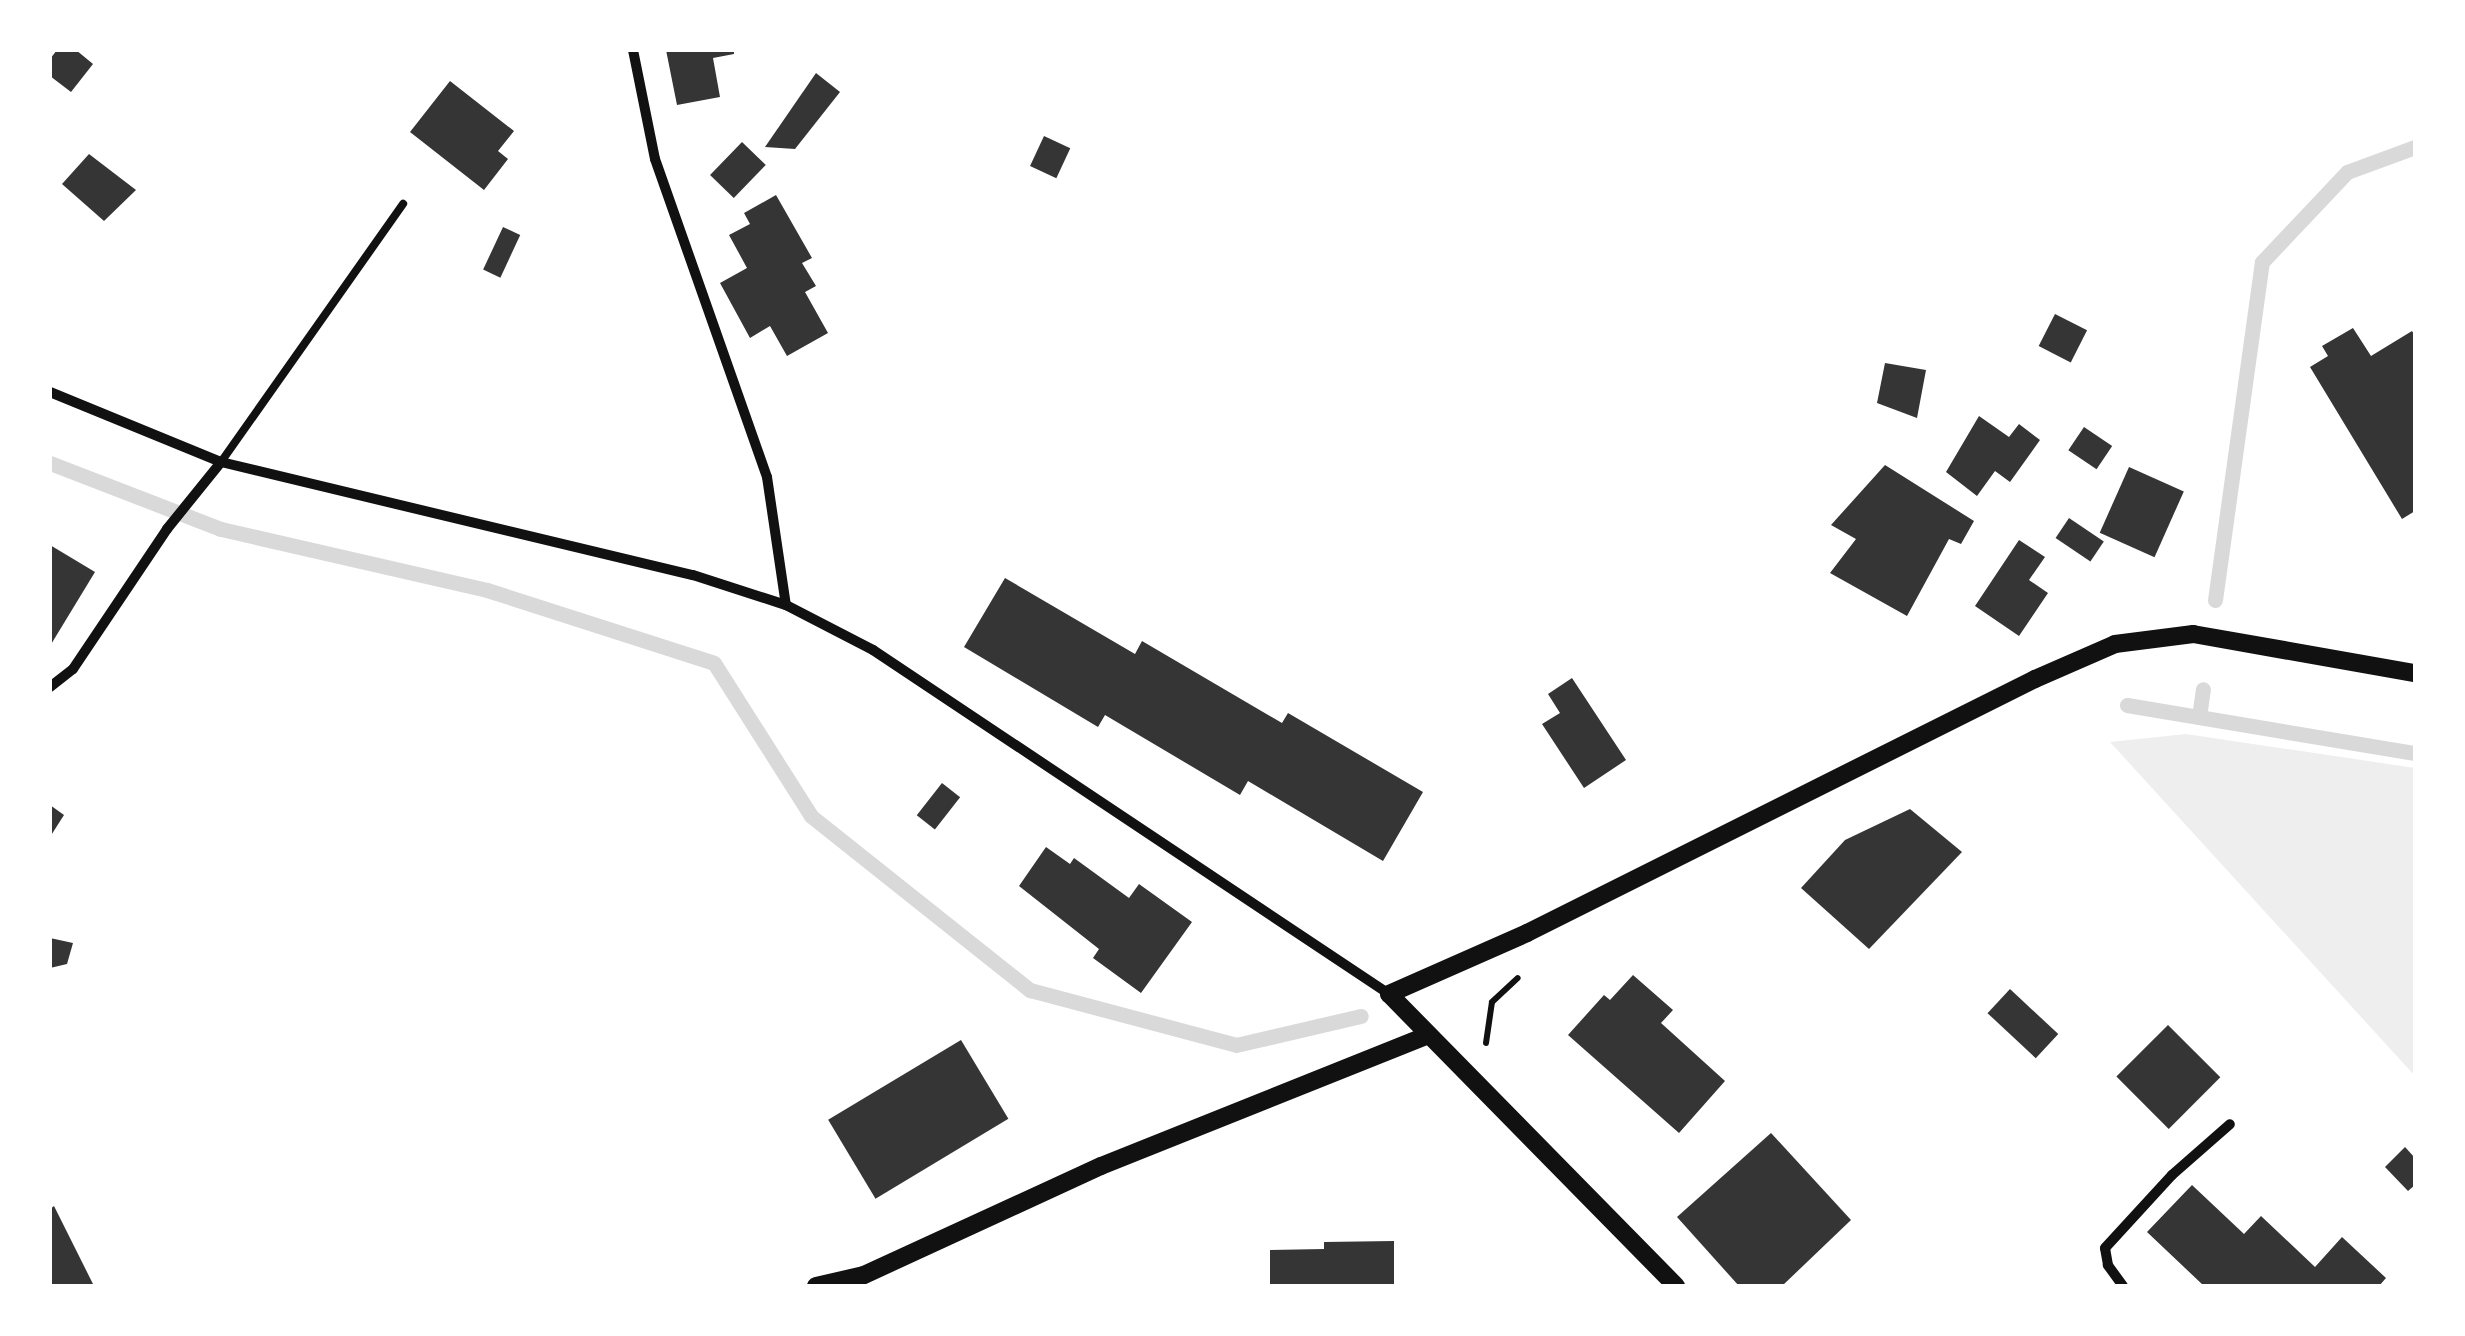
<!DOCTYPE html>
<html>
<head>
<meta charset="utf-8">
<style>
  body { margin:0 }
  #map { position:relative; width:2465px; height:1336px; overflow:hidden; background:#fff; font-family:Signika,sans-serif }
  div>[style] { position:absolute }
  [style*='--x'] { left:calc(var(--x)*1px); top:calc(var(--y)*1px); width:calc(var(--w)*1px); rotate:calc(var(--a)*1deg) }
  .green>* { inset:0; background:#eee }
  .stream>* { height:15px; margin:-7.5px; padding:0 7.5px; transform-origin:7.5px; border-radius:7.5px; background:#d9d9d9 }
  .building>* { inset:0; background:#353535; transform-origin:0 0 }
  .path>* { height:6px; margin:-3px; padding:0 3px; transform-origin:3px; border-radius:3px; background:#111 }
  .service>* { height:8px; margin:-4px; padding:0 4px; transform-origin:4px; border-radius:4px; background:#111 }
  .minor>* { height:10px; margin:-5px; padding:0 5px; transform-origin:5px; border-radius:5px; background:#111 }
  .tertiary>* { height:18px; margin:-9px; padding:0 9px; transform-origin:9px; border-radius:9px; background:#111 }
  span { translate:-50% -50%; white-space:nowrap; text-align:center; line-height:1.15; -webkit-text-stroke:8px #fff; paint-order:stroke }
  .frame { position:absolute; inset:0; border:52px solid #fff; pointer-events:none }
</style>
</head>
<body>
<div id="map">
  <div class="green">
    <div style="clip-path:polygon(2186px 734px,2415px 768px,2415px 1076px,2110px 742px)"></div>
  </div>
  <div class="stream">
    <div style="--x:50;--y:463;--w:183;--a:21.1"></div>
    <div style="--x:221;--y:529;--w:273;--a:12.9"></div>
    <div style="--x:487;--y:590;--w:238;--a:17.8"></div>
    <div style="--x:714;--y:663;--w:181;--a:57.6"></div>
    <div style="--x:811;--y:816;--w:280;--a:38.5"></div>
    <div style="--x:1030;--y:990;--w:213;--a:14.9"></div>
    <div style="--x:1236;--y:1045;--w:128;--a:-13.1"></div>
    <div style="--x:2215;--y:600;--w:341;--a:-82.1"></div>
    <div style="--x:2262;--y:262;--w:124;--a:-46.6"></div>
    <div style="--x:2347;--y:172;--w:72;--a:-20.2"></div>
    <div style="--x:2127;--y:705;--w:292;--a:9.5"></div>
    <div style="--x:2199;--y:717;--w:28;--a:-82"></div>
  </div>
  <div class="building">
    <div style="clip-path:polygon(57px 50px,76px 50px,93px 64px,71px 92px,50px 76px,50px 59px)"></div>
    <div style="clip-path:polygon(666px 50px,734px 50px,734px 54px,713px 58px,720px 97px,677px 105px)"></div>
    <div style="clip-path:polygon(816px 73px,840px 92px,795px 149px,765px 147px)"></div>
    <div style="clip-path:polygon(450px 81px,514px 131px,498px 151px,508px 159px,484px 190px,410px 132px)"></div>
    <div style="left:1044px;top:136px;width:29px;height:33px;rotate:25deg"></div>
    <div style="left:742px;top:142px;width:33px;height:46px;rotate:44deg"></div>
    <div style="clip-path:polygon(89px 154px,136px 190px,104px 221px,62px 184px)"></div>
    <div style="clip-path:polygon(776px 195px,812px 258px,802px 263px,816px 286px,805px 292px,828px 333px,787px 356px,770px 326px,750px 338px,720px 283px,747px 268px,729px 235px,750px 224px,744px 213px)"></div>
    <div style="left:503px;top:227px;width:19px;height:47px;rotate:25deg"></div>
    <div style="left:2055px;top:314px;width:36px;height:36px;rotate:27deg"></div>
    <div style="clip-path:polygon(2353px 328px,2371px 356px,2412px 331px,2415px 336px,2415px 511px,2402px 519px,2310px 367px,2328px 356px,2322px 346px)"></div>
    <div style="clip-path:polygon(1885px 363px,1926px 370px,1917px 418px,1877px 403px)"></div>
    <div style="clip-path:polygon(1979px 416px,2009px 437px,2019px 424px,2040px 440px,2010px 482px,1995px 471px,1977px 496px,1946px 472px)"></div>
    <div style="left:2084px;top:427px;width:34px;height:28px;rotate:34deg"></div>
    <div style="clip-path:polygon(1885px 465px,1974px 521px,1961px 544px,1949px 539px,1907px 616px,1830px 573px,1856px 539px,1831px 525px)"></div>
    <div style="left:2129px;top:467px;width:60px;height:72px;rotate:24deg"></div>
    <div style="left:2069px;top:518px;width:42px;height:24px;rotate:34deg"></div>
    <div style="clip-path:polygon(2019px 540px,2045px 557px,2029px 580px,2048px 593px,2019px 636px,1975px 606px)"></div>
    <div style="clip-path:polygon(50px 545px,95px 572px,50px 646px)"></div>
    <div style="clip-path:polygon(1005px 578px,1135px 654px,1142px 641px,1282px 723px,1288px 713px,1423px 792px,1383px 861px,1248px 781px,1240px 795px,1105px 715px,1098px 727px,964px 647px)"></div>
    <div style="clip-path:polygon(1572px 678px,1626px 760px,1584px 788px,1542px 724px,1560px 713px,1548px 694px)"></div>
    <div style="left:942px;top:783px;width:23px;height:41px;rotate:38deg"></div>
    <div style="clip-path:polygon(50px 805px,64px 815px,50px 837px)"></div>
    <div style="clip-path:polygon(1910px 809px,1962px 852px,1869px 949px,1801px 888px,1845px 840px)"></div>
    <div style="clip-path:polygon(1046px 847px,1070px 864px,1074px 858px,1129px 898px,1139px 884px,1192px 922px,1141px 993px,1093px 958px,1099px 949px,1019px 886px)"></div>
    <div style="clip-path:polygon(50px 938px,73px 943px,67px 964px,50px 968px)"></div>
    <div style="clip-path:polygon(1633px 975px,1673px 1010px,1661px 1023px,1725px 1081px,1679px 1133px,1568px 1035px,1604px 995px,1610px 1000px)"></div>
    <div style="left:2010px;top:989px;width:66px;height:33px;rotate:43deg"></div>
    <div style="left:2168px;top:1025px;width:74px;height:73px;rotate:45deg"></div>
    <div style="left:961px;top:1040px;width:92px;height:155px;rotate:59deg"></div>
    <div style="clip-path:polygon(1771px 1133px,1851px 1220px,1782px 1286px,1739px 1286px,1677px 1217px)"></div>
    <div style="clip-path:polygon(2405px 1147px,2415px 1158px,2415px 1185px,2408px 1191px,2385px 1167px)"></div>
    <div style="clip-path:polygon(2192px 1185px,2244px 1234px,2261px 1216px,2315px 1267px,2342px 1237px,2386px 1278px,2379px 1286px,2204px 1286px,2147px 1232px)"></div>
    <div style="clip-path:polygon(54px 1206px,94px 1286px,50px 1286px,50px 1209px)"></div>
    <div style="clip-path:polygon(1394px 1241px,1394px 1286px,1270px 1286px,1270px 1250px,1324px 1249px,1324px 1242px)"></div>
  </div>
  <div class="path">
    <div style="--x:1486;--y:1043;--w:41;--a:-81.7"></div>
    <div style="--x:1492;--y:1002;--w:35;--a:-43"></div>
  </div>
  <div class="service">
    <div style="--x:221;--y:462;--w:316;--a:-54.8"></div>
  </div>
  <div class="minor">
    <div style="--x:633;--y:50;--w:111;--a:78.6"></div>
    <div style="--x:655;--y:159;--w:337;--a:70.6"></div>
    <div style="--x:767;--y:477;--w:129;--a:81.6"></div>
    <div style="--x:50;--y:392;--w:185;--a:22.3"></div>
    <div style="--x:221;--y:462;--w:485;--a:13.5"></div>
    <div style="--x:693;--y:575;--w:98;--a:17.9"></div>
    <div style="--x:786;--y:605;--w:98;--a:27.3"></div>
    <div style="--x:873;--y:650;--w:620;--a:33.69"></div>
    <div style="--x:50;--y:687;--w:29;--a:-38"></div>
    <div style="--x:73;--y:669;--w:169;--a:-56.1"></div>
    <div style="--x:167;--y:529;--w:86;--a:-51.1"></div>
    <div style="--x:2123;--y:1286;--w:26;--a:-126"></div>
    <div style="--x:2108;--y:1265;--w:17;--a:-100"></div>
    <div style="--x:2105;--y:1248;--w:99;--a:-47.5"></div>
    <div style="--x:2172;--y:1175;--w:77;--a:-41.3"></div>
  </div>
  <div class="tertiary">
    <div style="--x:816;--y:1286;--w:49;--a:-12.9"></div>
    <div style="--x:864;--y:1275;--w:261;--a:-24.7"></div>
    <div style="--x:1101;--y:1166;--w:353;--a:-21.8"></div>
    <div style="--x:1676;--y:1286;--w:409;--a:-134.5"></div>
    <div style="--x:1389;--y:994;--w:151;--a:-23.8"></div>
    <div style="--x:1527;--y:933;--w:568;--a:-26.57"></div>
    <div style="--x:2035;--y:679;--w:87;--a:-23.6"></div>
    <div style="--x:2115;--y:644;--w:79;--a:-7.3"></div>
    <div style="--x:2193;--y:634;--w:225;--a:10"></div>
  </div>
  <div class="frame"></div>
</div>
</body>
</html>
